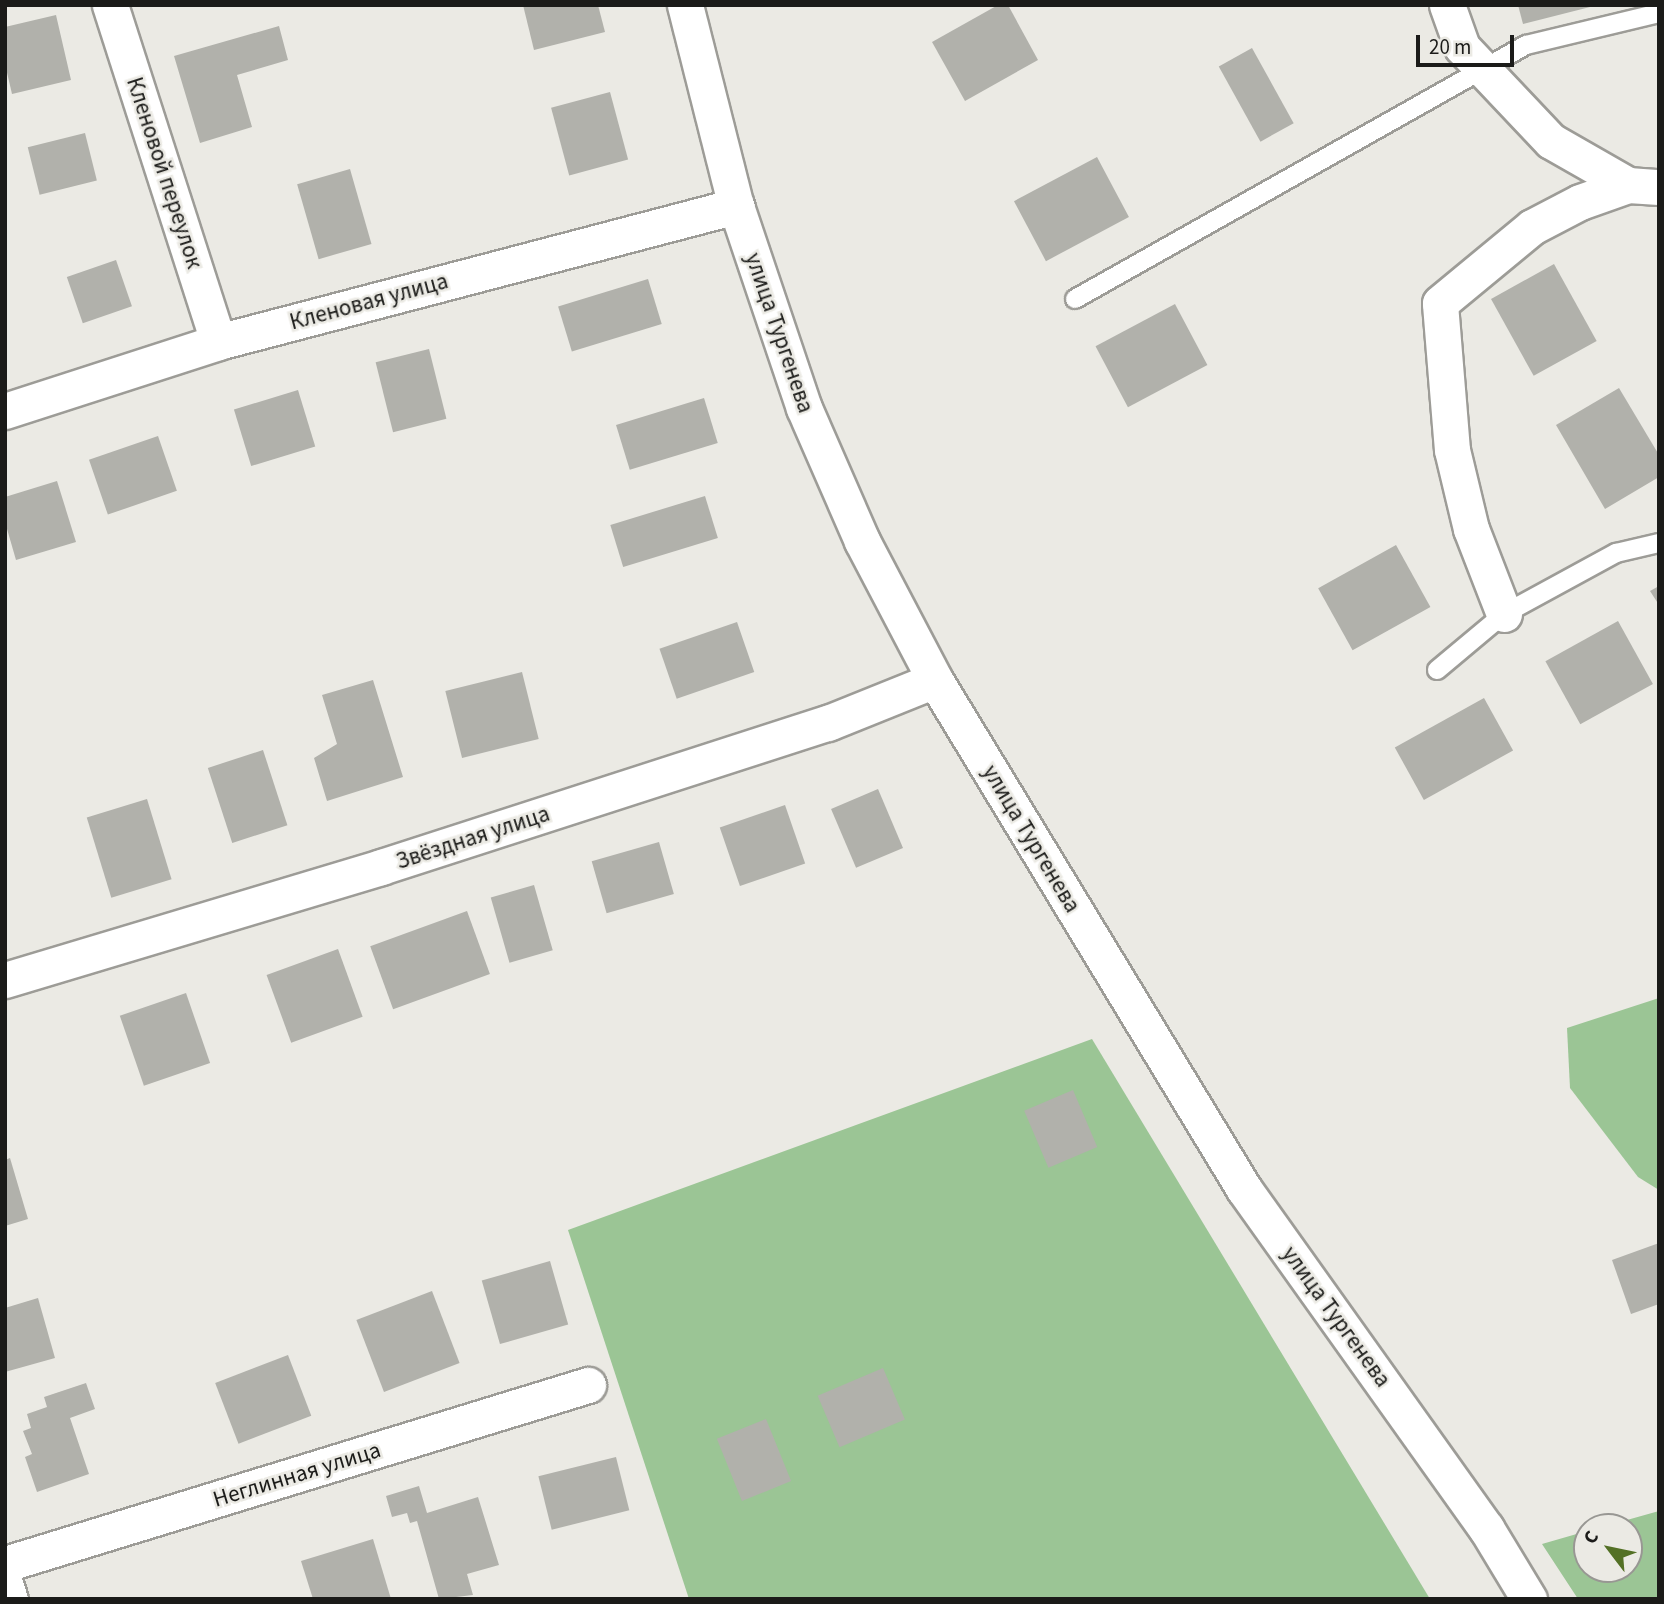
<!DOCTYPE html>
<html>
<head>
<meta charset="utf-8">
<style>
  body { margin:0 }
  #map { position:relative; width:1664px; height:1604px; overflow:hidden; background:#ebeae4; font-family:"Source Sans 3",sans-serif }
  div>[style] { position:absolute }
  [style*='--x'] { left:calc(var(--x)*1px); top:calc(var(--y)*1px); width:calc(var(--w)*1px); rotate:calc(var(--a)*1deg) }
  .green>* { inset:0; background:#9bc595 }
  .building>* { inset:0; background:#b1b1ab; transform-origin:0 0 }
  .roads { filter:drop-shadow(2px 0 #9d9c97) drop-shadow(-2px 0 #9d9c97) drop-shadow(0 2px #9d9c97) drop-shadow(0 -2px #9d9c97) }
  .lane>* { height:18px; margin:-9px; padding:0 9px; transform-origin:9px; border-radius:9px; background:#fff }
  .street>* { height:35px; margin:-17.5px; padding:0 17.5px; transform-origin:17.5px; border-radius:17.5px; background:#fff }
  span { translate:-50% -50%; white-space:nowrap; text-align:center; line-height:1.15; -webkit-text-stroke:5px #ebeae4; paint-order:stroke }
  .street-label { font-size:23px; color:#1b1b19 }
  .frame { position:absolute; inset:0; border:7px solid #1b1b19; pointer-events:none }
  .north { position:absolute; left:1573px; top:1513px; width:70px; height:70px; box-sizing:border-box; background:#ebeae4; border:2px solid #989793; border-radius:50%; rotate:302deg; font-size:19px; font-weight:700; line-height:28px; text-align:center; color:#1b1b19 }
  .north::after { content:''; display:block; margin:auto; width:24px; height:32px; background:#537025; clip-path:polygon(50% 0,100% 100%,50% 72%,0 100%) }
  .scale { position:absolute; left:1416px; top:35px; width:98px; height:32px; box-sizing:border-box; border:4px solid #1b1b19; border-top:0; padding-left:9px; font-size:21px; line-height:24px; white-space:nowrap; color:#1b1b19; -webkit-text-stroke:5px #ebeae4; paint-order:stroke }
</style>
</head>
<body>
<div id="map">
  <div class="green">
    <div style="clip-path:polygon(1659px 998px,1659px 1190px,1638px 1177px,1570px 1088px,1567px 1028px)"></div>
    <div style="clip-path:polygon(1092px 1039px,1430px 1599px,689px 1599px,568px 1230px)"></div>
    <div style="clip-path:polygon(1659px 1511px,1659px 1599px,1578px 1599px,1542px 1544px,1587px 1531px,1587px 1569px,1629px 1569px,1629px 1527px,1602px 1527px)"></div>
  </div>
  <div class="building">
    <div style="clip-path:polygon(523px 5px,598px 5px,605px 32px,534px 50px)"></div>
    <div style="clip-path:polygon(998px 5px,1008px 5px,1038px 60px,965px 101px,932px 42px)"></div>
    <div style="clip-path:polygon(1518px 5px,1594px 5px,1594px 6px,1523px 24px)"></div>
    <div style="clip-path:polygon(56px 15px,71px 80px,12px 94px,5px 64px,5px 27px)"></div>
    <div style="clip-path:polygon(279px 26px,288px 60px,237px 75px,252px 127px,200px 143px,174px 56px)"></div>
    <div style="left:1252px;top:48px;width:86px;height:38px;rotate:61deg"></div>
    <div style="left:610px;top:92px;width:70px;height:61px;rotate:75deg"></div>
    <div style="left:85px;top:133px;width:49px;height:59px;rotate:76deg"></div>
    <div style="left:1097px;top:157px;width:68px;height:94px;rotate:62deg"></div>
    <div style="left:350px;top:169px;width:78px;height:55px;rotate:74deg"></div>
    <div style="left:116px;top:260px;width:49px;height:52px;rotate:71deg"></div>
    <div style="left:1554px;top:264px;width:88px;height:72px;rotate:61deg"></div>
    <div style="left:648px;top:279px;width:47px;height:94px;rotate:73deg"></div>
    <div style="left:1175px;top:304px;width:69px;height:90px;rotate:62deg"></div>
    <div style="left:429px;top:349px;width:72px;height:55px;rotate:76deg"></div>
    <div style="clip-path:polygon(1619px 388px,1659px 455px,1659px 477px,1605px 509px,1556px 425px)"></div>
    <div style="left:298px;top:390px;width:59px;height:67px;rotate:73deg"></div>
    <div style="left:704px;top:398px;width:47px;height:92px;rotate:73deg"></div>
    <div style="left:158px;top:436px;width:58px;height:73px;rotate:71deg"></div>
    <div style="clip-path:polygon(57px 481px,76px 542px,16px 560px,5px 522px,5px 497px)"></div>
    <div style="left:705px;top:496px;width:44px;height:99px;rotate:73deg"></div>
    <div style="left:1396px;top:545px;width:71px;height:89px;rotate:61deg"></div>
    <div style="clip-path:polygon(1659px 586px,1659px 605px,1650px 591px)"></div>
    <div style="left:1618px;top:621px;width:72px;height:83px;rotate:61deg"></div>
    <div style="left:737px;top:622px;width:53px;height:82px;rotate:71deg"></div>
    <div style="left:522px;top:672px;width:69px;height:79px;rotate:76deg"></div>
    <div style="clip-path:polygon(373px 680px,403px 777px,327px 801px,314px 758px,337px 744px,322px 695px)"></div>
    <div style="left:1484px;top:698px;width:60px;height:102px;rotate:61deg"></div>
    <div style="left:263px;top:750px;width:79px;height:58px;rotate:72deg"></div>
    <div style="left:878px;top:789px;width:64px;height:51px;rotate:67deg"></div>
    <div style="left:147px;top:799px;width:84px;height:63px;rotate:73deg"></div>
    <div style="left:785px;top:805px;width:62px;height:69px;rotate:71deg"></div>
    <div style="left:659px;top:842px;width:54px;height:70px;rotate:74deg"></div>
    <div style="left:534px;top:885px;width:68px;height:45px;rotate:74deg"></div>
    <div style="left:467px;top:911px;width:67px;height:103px;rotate:70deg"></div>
    <div style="left:338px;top:949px;width:72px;height:76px;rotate:70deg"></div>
    <div style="left:186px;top:993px;width:74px;height:70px;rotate:71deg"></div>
    <div style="left:1073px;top:1090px;width:62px;height:53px;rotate:67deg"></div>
    <div style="clip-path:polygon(10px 1158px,28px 1219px,5px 1226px,5px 1160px)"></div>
    <div style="clip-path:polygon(1659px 1243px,1659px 1304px,1631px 1314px,1612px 1260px)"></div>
    <div style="left:550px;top:1261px;width:66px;height:71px;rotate:74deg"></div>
    <div style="left:432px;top:1291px;width:77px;height:81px;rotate:69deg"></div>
    <div style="clip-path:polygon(38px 1298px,55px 1358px,5px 1372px,5px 1308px)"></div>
    <div style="left:288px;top:1355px;width:65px;height:78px;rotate:69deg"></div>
    <div style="left:883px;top:1368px;width:56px;height:71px;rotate:67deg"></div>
    <div style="clip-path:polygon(86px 1383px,95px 1409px,70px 1418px,89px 1474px,37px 1492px,25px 1457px,32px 1454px,23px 1431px,31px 1428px,27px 1414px,47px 1407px,44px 1397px)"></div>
    <div style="left:766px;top:1419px;width:67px;height:53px;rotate:68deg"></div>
    <div style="left:616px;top:1457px;width:55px;height:80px;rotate:76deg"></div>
    <div style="clip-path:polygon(419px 1486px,427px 1513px,478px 1497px,499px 1565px,467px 1574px,473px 1595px,439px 1599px,417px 1521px,410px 1523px,407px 1513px,392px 1517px,386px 1496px)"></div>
    <div style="clip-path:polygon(373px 1539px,391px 1599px,313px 1599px,301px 1561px)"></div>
  </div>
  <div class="roads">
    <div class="lane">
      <div style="--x:1075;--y:299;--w:518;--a:-29.39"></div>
      <div style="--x:1526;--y:45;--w:137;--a:-13.5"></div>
      <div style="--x:1437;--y:670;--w:87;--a:-39.9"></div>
      <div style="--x:1504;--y:614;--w:128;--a:-28.6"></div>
      <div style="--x:1616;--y:553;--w:44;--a:-13.1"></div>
    </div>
    <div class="street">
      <div style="--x:110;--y:5;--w:354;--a:72.2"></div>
      <div style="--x:685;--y:5;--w:207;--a:75.8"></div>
      <div style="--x:736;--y:206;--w:213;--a:71.4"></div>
      <div style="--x:804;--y:408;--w:145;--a:66.4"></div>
      <div style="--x:862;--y:541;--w:157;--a:62.3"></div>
      <div style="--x:935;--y:680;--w:595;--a:58.74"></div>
      <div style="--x:1244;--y:1189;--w:417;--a:54.5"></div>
      <div style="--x:1486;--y:1528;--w:83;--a:58.8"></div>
      <div style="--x:1447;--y:5;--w:45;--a:70.3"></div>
      <div style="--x:1462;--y:47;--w:129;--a:46.6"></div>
      <div style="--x:1551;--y:141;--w:89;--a:29.7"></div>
      <div style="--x:1628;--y:185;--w:31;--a:4"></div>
      <div style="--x:5;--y:411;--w:224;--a:-17.9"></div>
      <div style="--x:218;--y:342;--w:536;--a:-14.71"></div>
      <div style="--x:1504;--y:614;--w:91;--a:-111.2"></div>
      <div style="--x:1471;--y:529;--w:81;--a:-103.5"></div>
      <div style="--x:1452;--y:450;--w:147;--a:-94.7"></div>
      <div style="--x:1440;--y:303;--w:119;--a:-39.6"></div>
      <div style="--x:1532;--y:227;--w:54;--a:-27.5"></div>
      <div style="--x:1580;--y:202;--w:51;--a:-19.5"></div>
      <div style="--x:5;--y:980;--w:393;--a:-16.7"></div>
      <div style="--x:381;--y:867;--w:470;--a:-17.9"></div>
      <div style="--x:828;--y:723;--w:115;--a:-21.9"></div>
      <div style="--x:5;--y:1564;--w:610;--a:-17.07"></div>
      <div style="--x:5;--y:1584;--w:16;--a:72"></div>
    </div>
  </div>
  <div class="street-label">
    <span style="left:164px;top:173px;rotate:72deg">Кленовой переулок</span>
    <span style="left:369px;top:302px;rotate:-15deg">Кленовая улица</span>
    <span style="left:779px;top:333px;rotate:71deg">улица Тургенева</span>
    <span style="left:473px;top:838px;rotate:-18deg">Звёздная улица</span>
    <span style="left:1031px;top:839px;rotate:59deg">улица Тургенева</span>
    <span style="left:1336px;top:1317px;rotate:54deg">улица Тургенева</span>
    <span style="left:297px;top:1475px;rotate:-17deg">Неглинная улица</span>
  </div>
  <div class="frame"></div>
  <div class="north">С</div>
  <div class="scale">20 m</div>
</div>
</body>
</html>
